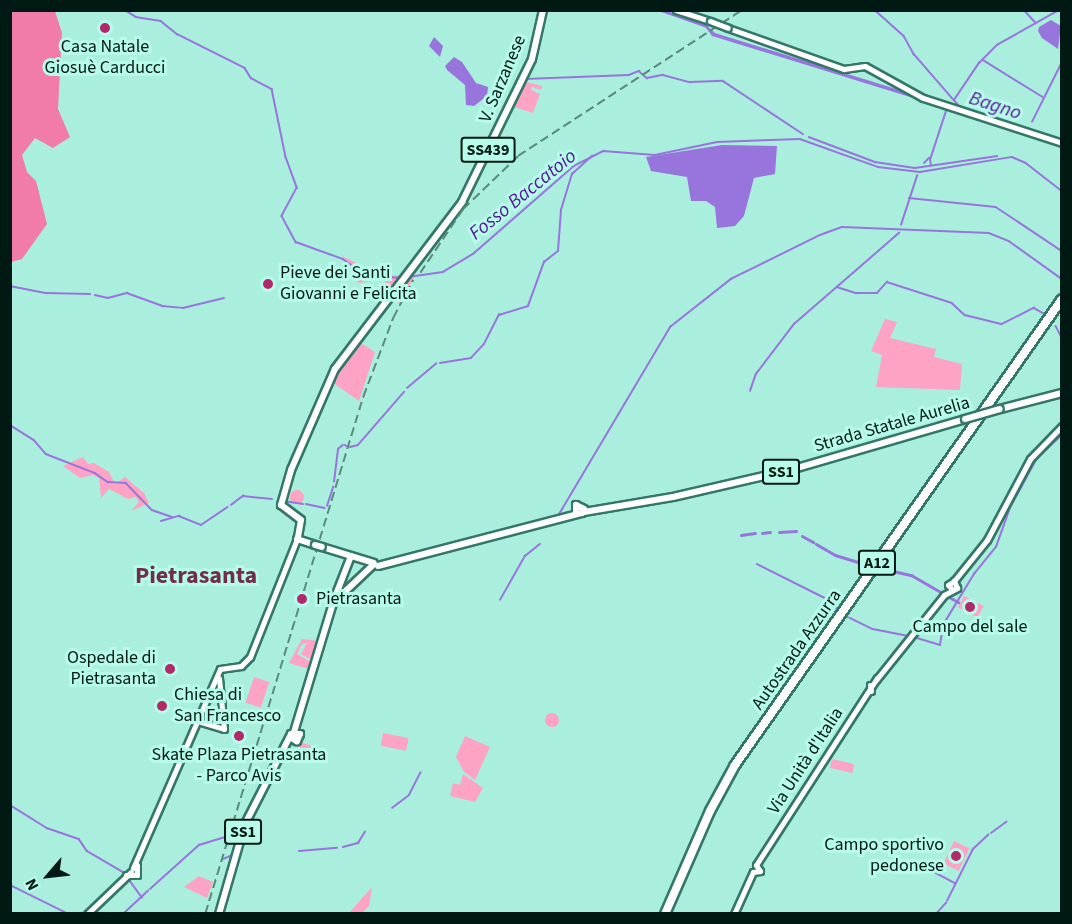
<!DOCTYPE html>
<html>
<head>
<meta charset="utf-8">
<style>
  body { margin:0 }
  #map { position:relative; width:1072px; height:924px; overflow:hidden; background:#aaefdd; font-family:"Source Sans 3",sans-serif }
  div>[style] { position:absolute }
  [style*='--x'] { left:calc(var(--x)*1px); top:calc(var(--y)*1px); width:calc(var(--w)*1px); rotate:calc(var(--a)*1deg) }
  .green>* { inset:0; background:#fda3c3; transform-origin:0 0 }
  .round { border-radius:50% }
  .forest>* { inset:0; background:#f17ba9 }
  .water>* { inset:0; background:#9775dd }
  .stream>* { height:1.5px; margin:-0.75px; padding:0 0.75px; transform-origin:0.75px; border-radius:0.75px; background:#9775dd }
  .canal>* { height:3px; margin:-1.5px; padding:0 1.5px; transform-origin:1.5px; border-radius:1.5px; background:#9775dd }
  .roads { filter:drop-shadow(2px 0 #347769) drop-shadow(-2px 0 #347769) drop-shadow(0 2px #347769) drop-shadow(0 -2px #347769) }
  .secondary>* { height:5px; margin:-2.5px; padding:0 2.5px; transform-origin:2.5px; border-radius:2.5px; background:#fff }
  .primary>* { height:6px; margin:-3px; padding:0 3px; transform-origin:3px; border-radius:3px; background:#fff }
  .highway>* { height:8px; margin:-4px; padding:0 4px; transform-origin:4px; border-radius:4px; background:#fff }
  .rail>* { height:1.5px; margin-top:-0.75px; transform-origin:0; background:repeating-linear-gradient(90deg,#5a8a7e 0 9px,transparent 0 13.5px) }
  .bridges { filter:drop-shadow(2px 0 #347769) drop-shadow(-2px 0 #347769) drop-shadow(0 2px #347769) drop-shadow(0 -2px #347769) }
  .secondary-bridge>* { height:5px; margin:-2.5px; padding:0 2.5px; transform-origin:2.5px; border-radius:2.5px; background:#fff }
  .primary-bridge>* { height:6px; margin:-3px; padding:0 3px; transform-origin:3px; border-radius:3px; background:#fff }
  .dots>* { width:16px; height:16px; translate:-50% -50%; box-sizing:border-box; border:3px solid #b7fcea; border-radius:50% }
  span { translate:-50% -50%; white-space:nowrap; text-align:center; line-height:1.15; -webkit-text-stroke:6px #b7fcea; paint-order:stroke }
  .shield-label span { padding:2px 4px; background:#b7fcea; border:2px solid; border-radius:4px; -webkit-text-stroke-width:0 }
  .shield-label { font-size:16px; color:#001913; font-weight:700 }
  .poi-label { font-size:18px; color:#001913 }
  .left { translate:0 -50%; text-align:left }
  .right { translate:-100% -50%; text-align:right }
  .street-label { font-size:18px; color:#001913 }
  .water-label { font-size:20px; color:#521996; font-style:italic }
  .district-label { font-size:24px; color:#712e49; font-weight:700 }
  .frame { position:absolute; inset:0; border:12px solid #001913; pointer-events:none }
  .north { position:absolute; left:18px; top:846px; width:60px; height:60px; -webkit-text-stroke:4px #b7fcea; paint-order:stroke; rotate:242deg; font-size:16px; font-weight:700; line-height:24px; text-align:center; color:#001913 }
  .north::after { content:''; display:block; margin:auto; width:21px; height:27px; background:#001913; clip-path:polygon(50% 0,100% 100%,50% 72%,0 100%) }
</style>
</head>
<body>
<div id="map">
  <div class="green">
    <div style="clip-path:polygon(523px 81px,542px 86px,541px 90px,532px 87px,531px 90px,540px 94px,533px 113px,511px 106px)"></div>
    <div style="clip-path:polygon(341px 256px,355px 262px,368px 274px,403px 276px,388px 291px,384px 279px,359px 283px,353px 278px,362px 276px)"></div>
    <div style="clip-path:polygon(409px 275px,415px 275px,399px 305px,395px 291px)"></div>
    <div style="clip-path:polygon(885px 319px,897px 322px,890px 338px,936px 349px,934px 357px,962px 364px,960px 390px,876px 387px,882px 355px,871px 351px)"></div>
    <div style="clip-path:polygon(356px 340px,375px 352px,359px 401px,332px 382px)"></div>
    <div style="clip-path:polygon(83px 457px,88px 464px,94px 463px,109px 472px,115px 484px,125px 477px,144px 493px,149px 503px,131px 511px,139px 502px,136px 497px,128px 499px,109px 489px,101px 498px,99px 478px,93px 475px,80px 478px,63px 466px)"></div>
    <div class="round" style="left:290px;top:490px;width:14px;height:14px"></div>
    <div style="left:964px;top:596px;width:22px;height:13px;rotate:27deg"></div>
    <div style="clip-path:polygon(302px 639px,319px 641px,312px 660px,301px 654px,307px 643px,302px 644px,297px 654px,311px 662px,309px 669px,289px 663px)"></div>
    <div style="left:254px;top:677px;width:16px;height:27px;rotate:18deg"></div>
    <div class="round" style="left:545px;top:713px;width:14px;height:14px"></div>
    <div style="left:383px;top:733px;width:26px;height:13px;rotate:11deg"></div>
    <div style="clip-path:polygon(465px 736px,490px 747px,475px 780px,464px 772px,456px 757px)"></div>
    <div style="clip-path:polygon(300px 742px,315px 747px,322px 753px,292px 745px)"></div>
    <div style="left:832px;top:759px;width:23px;height:9px;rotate:13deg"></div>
    <div style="clip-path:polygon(463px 774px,483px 788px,475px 802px,450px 796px,453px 783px,460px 785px)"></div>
    <div style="left:954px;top:841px;width:17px;height:25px;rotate:25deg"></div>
    <div style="clip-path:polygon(199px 876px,213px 882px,207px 898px,184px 887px)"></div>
    <div style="clip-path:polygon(372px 887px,369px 906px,362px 913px,349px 913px)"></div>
  </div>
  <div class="forest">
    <div style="clip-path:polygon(11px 10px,55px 11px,62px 33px,58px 109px,70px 137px,53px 148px,35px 138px,22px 155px,27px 172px,36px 181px,47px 224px,22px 259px,11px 262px)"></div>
  </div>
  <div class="water">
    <div style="clip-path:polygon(1051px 20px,1061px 26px,1058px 49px,1042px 38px,1038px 31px,1039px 27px)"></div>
    <div style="clip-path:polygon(434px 37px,443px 46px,440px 57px,429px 46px)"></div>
    <div style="clip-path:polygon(454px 57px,462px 62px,476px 83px,488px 87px,487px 96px,474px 106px,466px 105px,465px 85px,447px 70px,445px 66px)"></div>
    <div style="clip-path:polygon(722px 145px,777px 146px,775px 174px,754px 178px,744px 216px,735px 226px,717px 228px,715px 207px,706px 201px,691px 201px,687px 177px,651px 171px,646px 157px)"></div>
  </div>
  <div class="stream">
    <div style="--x:125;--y:10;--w:13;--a:32"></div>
    <div style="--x:136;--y:17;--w:25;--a:9"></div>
    <div style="--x:161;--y:21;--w:21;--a:39"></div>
    <div style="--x:177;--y:34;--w:76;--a:26.6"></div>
    <div style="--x:245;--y:68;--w:12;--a:59"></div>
    <div style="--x:251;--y:78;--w:24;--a:28"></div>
    <div style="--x:272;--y:89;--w:69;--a:78.4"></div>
    <div style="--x:286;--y:157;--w:33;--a:70"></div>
    <div style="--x:297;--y:188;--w:32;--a:118"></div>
    <div style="--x:282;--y:216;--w:30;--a:62"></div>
    <div style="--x:296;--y:242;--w:50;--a:19.9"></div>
    <div style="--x:343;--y:259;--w:29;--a:35"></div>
    <div style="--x:367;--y:276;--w:33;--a:3"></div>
    <div style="--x:659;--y:10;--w:51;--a:19.5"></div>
    <div style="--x:707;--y:27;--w:10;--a:53"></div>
    <div style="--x:713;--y:35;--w:214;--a:17.2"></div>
    <div style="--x:662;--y:10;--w:47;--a:20"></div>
    <div style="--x:706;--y:26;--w:12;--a:42"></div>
    <div style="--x:715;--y:34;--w:206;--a:17.2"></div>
    <div style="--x:875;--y:10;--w:39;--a:42"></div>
    <div style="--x:904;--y:36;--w:21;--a:61"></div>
    <div style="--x:914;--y:54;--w:61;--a:49"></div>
    <div style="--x:954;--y:100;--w:45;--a:-56"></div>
    <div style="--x:979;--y:63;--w:25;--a:-45"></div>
    <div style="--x:997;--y:45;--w:71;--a:-29.4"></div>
    <div style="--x:1024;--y:10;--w:16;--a:47"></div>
    <div style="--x:983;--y:60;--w:70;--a:31.7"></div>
    <div style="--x:525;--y:79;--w:104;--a:-2.2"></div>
    <div style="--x:629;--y:75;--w:11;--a:-22"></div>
    <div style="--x:639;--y:71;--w:11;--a:41"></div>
    <div style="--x:647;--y:78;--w:16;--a:-11"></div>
    <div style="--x:663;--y:75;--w:28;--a:15"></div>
    <div style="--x:690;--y:82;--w:33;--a:-2"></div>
    <div style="--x:723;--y:81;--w:96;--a:33.5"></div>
    <div style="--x:955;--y:101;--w:9;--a:49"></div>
    <div style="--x:1032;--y:122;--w:67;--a:-63.4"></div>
    <div style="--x:809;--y:137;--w:71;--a:20.7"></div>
    <div style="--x:875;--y:162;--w:40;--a:8.5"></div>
    <div style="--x:915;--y:168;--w:83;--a:-8.3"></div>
    <div style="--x:924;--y:163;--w:7;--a:-45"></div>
    <div style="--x:931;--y:166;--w:6;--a:-99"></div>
    <div style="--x:930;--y:160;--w:55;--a:-71.9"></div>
    <div style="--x:909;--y:198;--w:87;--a:5.9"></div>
    <div style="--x:996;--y:207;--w:79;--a:33.7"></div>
    <div style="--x:901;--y:225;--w:52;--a:-71.9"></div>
    <div style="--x:408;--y:277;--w:35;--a:-8"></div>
    <div style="--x:443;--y:272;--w:35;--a:-31"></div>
    <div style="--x:473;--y:254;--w:134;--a:-41.1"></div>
    <div style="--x:574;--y:166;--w:33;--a:-27"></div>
    <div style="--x:603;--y:151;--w:52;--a:4.4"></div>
    <div style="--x:655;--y:155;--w:63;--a:-11.8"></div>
    <div style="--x:717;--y:142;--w:83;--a:-2.1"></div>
    <div style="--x:800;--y:139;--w:83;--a:19.7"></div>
    <div style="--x:878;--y:167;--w:42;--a:6.8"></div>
    <div style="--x:920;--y:172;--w:93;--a:-9.3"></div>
    <div style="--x:1012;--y:157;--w:15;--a:23"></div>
    <div style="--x:1026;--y:163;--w:46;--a:37.9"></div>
    <div style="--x:10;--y:286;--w:37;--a:11"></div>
    <div style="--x:46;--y:293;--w:44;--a:1.3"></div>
    <div style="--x:837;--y:287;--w:20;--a:18"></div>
    <div style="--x:856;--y:293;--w:21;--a:0"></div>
    <div style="--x:877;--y:293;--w:15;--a:-48"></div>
    <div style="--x:887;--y:282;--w:68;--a:17.9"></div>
    <div style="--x:952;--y:303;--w:18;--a:43"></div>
    <div style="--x:965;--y:315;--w:38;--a:14"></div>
    <div style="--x:1002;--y:324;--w:36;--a:-27"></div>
    <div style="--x:1034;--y:308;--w:13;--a:29"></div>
    <div style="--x:95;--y:295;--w:13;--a:13"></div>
    <div style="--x:108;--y:298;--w:20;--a:-15"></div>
    <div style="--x:127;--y:293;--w:37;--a:20"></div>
    <div style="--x:162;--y:306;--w:21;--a:5"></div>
    <div style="--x:183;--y:308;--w:42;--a:-13.7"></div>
    <div style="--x:1056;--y:326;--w:13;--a:63"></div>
    <div style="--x:440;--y:363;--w:31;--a:-9"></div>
    <div style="--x:471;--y:358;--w:19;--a:-47"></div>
    <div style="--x:484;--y:344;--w:33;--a:-63"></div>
    <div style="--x:499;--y:315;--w:30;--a:-17"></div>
    <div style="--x:528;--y:306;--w:47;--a:-70"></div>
    <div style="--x:544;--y:262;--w:18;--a:-38"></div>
    <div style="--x:558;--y:251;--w:41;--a:-85.8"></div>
    <div style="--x:561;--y:210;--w:38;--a:-73"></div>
    <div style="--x:572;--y:174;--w:27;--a:-42"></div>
    <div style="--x:407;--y:388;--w:38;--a:-40"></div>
    <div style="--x:750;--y:391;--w:18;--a:-71"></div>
    <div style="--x:756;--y:374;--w:63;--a:-52.8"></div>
    <div style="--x:794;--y:324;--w:139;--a:-40.9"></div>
    <div style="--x:10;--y:425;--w:28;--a:32"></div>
    <div style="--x:34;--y:440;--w:18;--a:49"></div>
    <div style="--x:46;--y:454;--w:53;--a:21.2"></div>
    <div style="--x:95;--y:473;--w:16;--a:35"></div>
    <div style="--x:108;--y:482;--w:18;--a:3"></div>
    <div style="--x:126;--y:483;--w:37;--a:46"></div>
    <div style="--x:152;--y:510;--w:21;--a:19"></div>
    <div style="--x:345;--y:445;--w:2;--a:27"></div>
    <div style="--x:350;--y:447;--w:8;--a:-14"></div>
    <div style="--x:358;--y:445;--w:70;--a:-49"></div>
    <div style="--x:334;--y:482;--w:33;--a:-83"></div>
    <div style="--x:338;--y:449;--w:6;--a:-39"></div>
    <div style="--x:236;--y:501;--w:9;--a:-36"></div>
    <div style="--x:243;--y:496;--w:29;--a:6"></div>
    <div style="--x:284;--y:501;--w:19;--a:9"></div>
    <div style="--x:306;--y:504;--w:19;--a:12"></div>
    <div style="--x:231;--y:505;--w:5;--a:-37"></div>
    <div style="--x:327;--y:506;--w:20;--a:-72"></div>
    <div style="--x:558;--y:516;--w:220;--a:-59.3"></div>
    <div style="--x:670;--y:327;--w:78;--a:-38.2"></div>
    <div style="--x:731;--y:279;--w:99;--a:-26.3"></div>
    <div style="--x:820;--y:235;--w:23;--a:-20"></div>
    <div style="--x:842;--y:227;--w:147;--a:2.3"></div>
    <div style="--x:989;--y:233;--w:22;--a:22"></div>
    <div style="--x:1009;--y:241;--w:65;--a:35.6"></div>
    <div style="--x:161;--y:521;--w:19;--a:-16"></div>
    <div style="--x:179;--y:516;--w:24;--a:22"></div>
    <div style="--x:201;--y:525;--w:32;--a:-34"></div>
    <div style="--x:757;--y:564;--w:80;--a:26.6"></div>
    <div style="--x:829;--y:600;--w:12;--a:48"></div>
    <div style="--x:500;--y:600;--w:51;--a:-60.4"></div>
    <div style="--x:525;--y:556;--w:19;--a:-39"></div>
    <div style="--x:846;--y:615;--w:3;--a:45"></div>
    <div style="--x:850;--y:618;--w:25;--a:26"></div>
    <div style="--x:873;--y:629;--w:36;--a:11"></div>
    <div style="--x:914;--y:637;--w:27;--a:17"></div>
    <div style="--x:940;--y:645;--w:20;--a:-81"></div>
    <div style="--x:943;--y:625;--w:60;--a:-58.7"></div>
    <div style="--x:974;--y:574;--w:35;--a:-51"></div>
    <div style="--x:996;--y:547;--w:41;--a:-70.3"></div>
    <div style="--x:1010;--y:508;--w:57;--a:-61.6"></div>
    <div style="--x:1037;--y:458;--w:34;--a:-43"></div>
    <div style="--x:10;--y:805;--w:44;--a:31.9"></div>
    <div style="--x:47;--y:828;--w:34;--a:19"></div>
    <div style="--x:79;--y:839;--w:14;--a:56"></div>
    <div style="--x:87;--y:851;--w:44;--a:30.1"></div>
    <div style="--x:392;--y:808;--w:21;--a:-37"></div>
    <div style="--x:409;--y:795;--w:25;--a:-63"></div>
    <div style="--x:991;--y:833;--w:19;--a:-36"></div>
    <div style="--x:343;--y:847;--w:16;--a:-15"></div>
    <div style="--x:358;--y:843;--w:13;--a:-58"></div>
    <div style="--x:299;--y:851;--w:38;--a:-5"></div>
    <div style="--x:223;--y:859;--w:11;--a:-22"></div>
    <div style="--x:934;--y:872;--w:24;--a:28"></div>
    <div style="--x:128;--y:878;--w:24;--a:54"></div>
    <div style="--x:10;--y:885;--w:66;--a:26.2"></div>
    <div style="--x:150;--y:889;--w:66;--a:-41.9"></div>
    <div style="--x:199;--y:845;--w:27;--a:-17"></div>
    <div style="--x:947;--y:901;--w:58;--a:-63.4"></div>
    <div style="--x:973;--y:849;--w:21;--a:-43"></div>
    <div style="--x:123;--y:914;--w:34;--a:-43"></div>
    <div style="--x:936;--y:914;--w:15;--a:-48"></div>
  </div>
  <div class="canal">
    <div style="--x:779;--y:532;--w:17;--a:-3"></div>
    <div style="--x:762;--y:533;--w:8;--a:-7"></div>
    <div style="--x:741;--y:535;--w:14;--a:-8"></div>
    <div style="--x:802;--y:536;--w:13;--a:29"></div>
    <div style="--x:816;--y:544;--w:22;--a:30"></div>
    <div style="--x:835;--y:555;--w:34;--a:17"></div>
    <div style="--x:884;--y:569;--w:28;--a:13"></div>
    <div style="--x:911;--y:575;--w:38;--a:30"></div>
    <div style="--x:947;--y:596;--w:13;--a:29"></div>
  </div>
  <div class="roads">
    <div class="secondary">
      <div style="--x:676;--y:10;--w:36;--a:18"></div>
      <div style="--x:728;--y:28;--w:123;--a:19.5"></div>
      <div style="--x:844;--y:69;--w:21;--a:-8"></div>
      <div style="--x:865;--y:66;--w:66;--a:28.9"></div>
      <div style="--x:923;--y:98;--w:146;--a:17.9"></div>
      <div style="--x:954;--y:581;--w:53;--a:-51.2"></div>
      <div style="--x:987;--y:540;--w:92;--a:-62"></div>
      <div style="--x:1030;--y:459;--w:46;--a:-45.9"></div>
      <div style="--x:876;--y:680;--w:109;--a:-51.3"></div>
      <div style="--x:944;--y:595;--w:15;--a:-28"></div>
      <div style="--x:957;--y:588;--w:8;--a:-113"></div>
      <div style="--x:954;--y:581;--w:7;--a:146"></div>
      <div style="--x:948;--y:585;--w:7;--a:45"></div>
      <div style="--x:870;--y:685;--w:6;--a:81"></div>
      <div style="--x:198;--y:721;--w:27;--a:17"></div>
      <div style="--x:224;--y:729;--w:51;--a:-95.6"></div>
      <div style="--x:756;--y:865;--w:223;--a:-57.1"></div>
      <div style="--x:133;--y:868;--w:217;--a:-66.4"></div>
      <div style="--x:220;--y:669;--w:21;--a:-8"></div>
      <div style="--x:241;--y:666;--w:13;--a:-45"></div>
      <div style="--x:250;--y:657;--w:127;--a:-68.3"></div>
      <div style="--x:753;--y:872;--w:7;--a:-8"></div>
      <div style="--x:760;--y:871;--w:7;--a:-124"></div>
      <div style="--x:126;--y:875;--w:11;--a:0"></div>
      <div style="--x:137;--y:875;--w:10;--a:-90"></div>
      <div style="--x:87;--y:914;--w:61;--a:-43.7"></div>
      <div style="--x:734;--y:914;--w:46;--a:-65.7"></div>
    </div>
    <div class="primary">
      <div style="--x:1000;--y:409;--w:64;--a:-14.5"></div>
      <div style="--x:584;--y:512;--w:90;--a:-9.6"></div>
      <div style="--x:673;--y:497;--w:120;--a:-13"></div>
      <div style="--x:790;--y:470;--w:182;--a:-16.2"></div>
      <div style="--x:298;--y:537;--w:17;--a:-80"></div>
      <div style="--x:301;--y:520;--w:25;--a:-143"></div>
      <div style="--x:281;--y:505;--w:36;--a:-74"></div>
      <div style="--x:291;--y:470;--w:110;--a:-66.5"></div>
      <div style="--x:335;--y:369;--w:210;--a:-52.7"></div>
      <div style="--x:462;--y:202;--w:159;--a:-63.9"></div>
      <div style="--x:532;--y:59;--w:50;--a:-77.3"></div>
      <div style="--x:297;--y:539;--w:19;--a:18"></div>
      <div style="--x:322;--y:547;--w:54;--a:17.1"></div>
      <div style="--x:378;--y:566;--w:211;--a:-14.6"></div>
      <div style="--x:582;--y:513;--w:4;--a:-63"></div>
      <div style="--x:584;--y:509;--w:9;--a:-153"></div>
      <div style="--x:576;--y:505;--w:7;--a:90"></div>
      <div style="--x:335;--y:597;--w:44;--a:-68.7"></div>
      <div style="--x:294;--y:732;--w:135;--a:-73.2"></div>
      <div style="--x:333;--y:603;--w:55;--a:-43.5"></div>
      <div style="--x:219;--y:914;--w:94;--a:-73.9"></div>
      <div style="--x:245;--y:824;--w:101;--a:-62.9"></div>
      <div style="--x:291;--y:734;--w:9;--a:0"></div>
      <div style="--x:300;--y:734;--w:8;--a:113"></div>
      <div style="--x:297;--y:741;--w:7;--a:-153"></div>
    </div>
    <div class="highway">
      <div style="--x:665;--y:914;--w:112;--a:-66.4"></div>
      <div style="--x:710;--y:811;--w:52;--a:-61.5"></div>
      <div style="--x:735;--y:765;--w:569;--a:-54.94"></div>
    </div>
  </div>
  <div class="rail">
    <div style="--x:420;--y:273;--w:77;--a:-56.1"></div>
    <div style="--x:463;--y:209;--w:76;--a:-43.9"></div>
    <div style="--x:518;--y:156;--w:267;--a:-33.1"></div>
    <div style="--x:205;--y:914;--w:541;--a:-73.01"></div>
    <div style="--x:363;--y:397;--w:85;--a:-69.2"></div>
    <div style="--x:393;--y:318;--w:43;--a:-62.2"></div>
  </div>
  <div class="bridges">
    <div class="secondary-bridge">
      <div style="--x:710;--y:21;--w:19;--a:21"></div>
    </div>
    <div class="primary-bridge">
      <div style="--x:965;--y:419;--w:36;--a:-16"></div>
      <div style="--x:315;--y:545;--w:7;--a:16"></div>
    </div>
  </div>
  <div class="dots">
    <div style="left:105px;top:28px;background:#b2296a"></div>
    <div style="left:268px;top:284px;background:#b2296a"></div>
    <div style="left:302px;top:599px;background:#b2296a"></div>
    <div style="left:970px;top:607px;background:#b2296a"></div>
    <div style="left:170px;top:669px;background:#b2296a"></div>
    <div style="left:162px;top:706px;background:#b2296a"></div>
    <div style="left:239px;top:736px;background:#b2296a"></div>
    <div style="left:956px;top:856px;background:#b2296a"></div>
  </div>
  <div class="shield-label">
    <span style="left:488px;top:150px">SS439</span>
    <span style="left:781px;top:472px">SS1</span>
    <span style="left:877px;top:563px">A12</span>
    <span style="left:243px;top:832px">SS1</span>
  </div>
  <div class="poi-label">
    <span style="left:105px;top:58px">Casa Natale<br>Giosuè Carducci</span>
    <span class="left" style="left:280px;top:284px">Pieve dei Santi<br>Giovanni e Felicita</span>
    <span class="left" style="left:316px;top:599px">Pietrasanta</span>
    <span style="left:970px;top:627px">Campo del sale</span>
    <span class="right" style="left:156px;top:669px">Ospedale di<br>Pietrasanta</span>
    <span class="left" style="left:174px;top:706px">Chiesa di<br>San Francesco</span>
    <span style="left:239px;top:766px">Skate Plaza Pietrasanta<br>- Parco Avis</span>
    <span class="right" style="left:944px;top:856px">Campo sportivo<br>pedonese</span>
  </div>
  <div class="street-label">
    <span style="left:503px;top:79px;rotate:-67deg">V. Sarzanese</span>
    <span style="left:892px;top:425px;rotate:-16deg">Strada Statale Aurelia</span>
    <span style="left:797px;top:650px;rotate:-55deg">Autostrada Azzurra</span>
    <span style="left:806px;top:761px;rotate:-57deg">Via Unità d'Italia</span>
  </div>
  <div class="water-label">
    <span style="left:995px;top:106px;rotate:18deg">Bagno</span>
    <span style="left:523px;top:195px;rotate:-39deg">Fosso Baccatoio</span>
  </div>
  <div class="district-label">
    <span style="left:196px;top:576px">Pietrasanta</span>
  </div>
  <div class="frame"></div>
  <div class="north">N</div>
</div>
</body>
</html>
